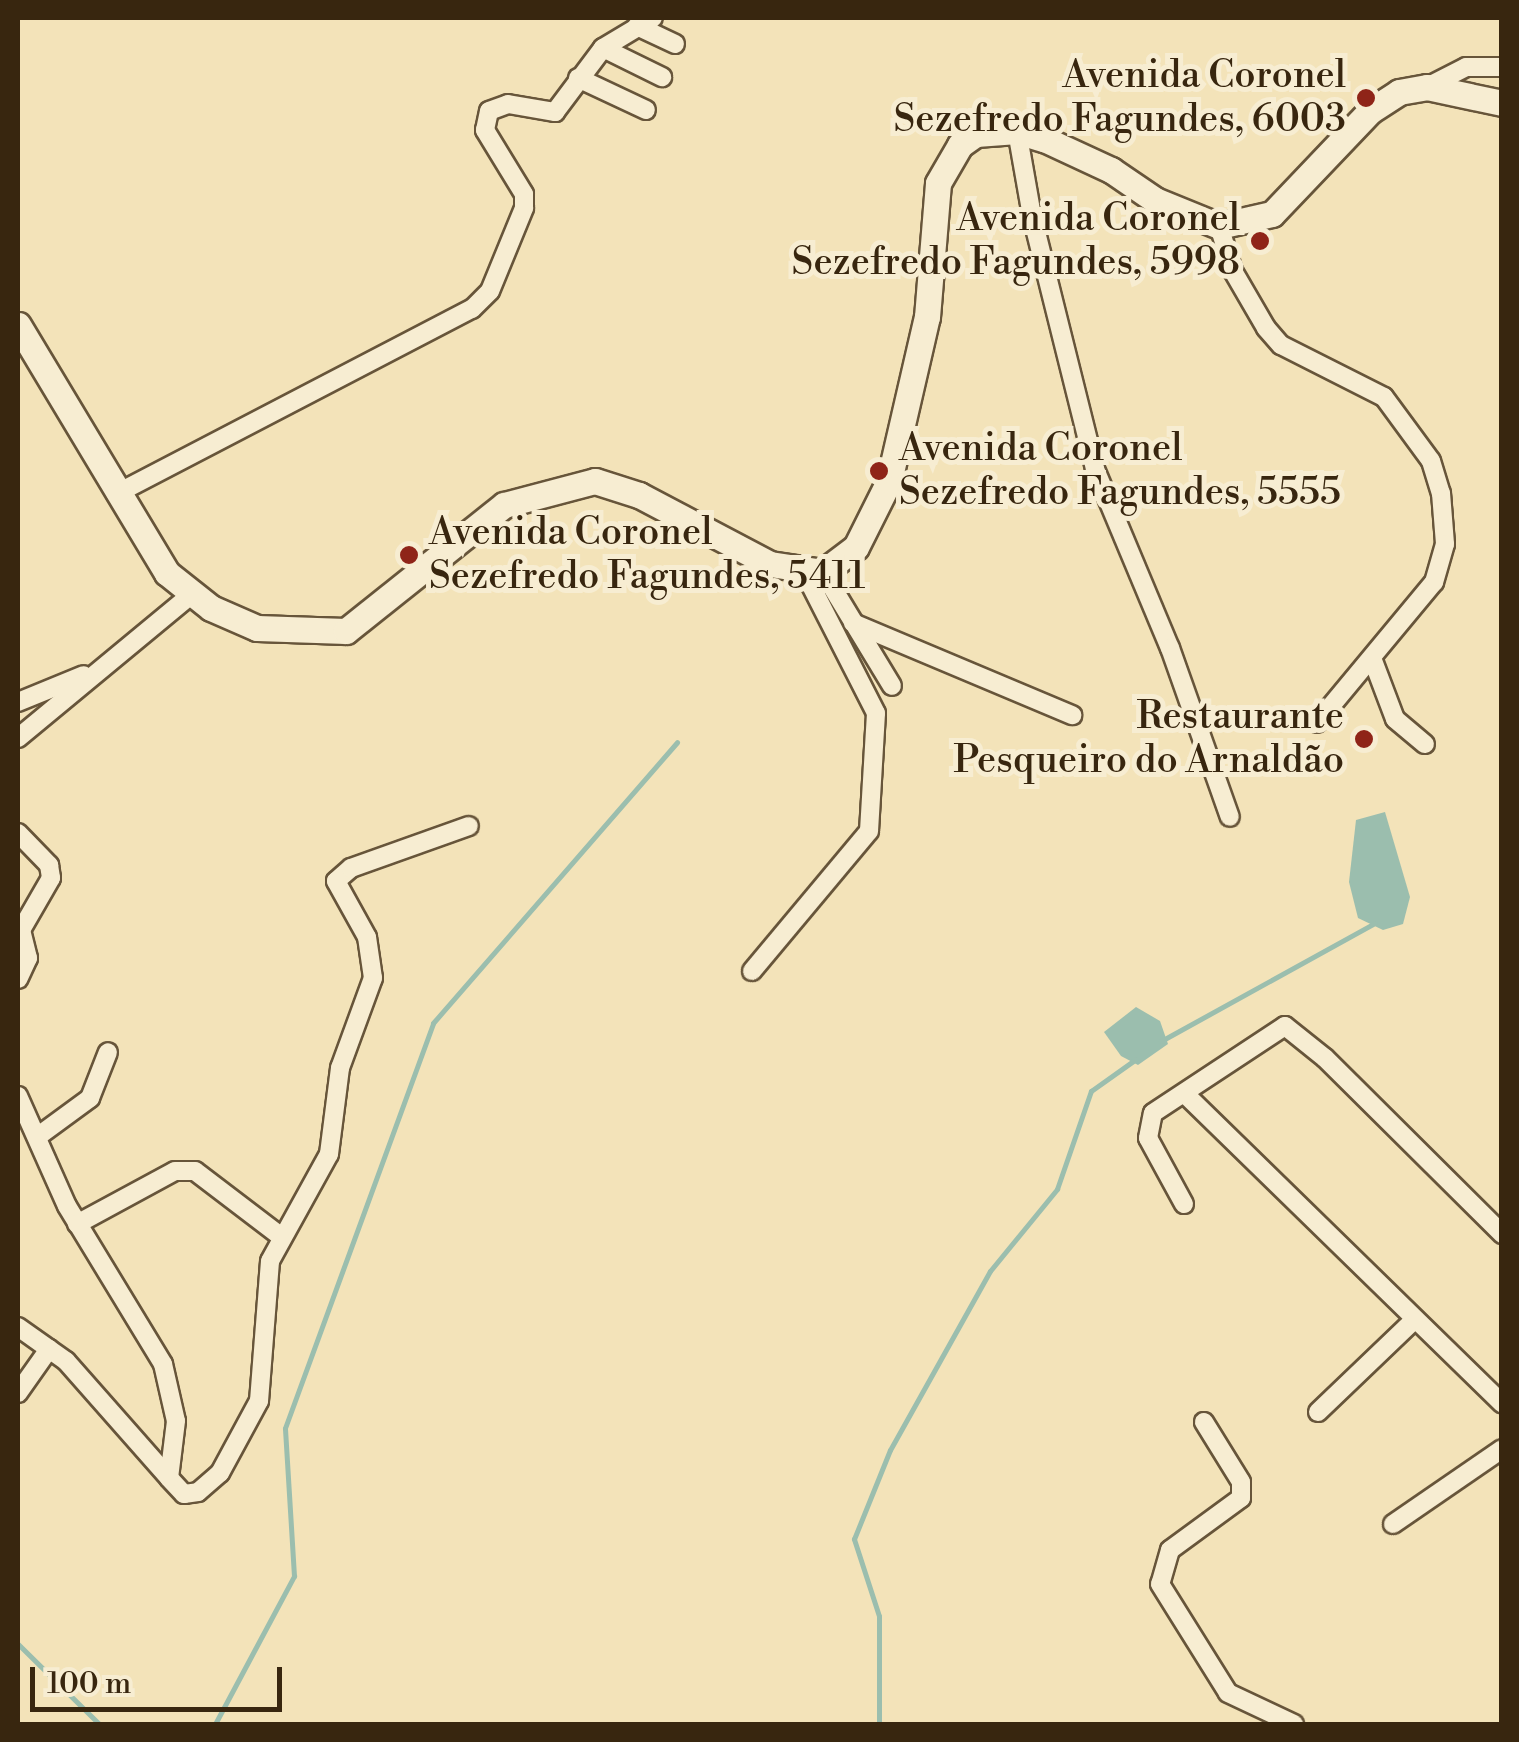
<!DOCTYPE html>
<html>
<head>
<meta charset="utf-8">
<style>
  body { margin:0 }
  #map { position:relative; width:1519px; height:1742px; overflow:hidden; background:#f3e3b9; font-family:"Libre Bodoni",serif }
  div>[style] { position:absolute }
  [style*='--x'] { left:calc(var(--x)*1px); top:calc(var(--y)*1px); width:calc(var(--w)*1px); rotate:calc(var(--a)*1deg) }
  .water>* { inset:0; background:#9bbeae }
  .stream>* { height:5px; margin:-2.5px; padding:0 2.5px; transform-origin:2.5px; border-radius:2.5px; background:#9bbeae }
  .roads { filter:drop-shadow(2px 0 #67553a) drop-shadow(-2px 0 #67553a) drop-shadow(0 2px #67553a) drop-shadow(0 -2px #67553a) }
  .minor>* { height:18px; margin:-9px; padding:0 9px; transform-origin:9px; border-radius:9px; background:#f7edd2 }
  .secondary>* { height:25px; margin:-12.5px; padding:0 12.5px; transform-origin:12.5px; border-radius:12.5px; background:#f7edd2 }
  .dots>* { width:28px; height:28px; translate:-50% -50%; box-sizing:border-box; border:5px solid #f7edd2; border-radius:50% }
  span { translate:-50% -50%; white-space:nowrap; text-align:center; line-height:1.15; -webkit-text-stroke:10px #f7edd2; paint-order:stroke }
  .poi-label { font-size:38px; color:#38260f }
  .right { translate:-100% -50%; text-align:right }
  .left { translate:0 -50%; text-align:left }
  .frame { position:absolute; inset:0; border:20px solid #38260f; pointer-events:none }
  .scale { position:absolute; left:30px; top:1667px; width:252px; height:45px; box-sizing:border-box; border:5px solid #38260f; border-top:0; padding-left:12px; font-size:30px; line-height:35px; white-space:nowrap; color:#38260f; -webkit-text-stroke:8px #f7edd2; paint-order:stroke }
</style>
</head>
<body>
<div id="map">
  <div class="water">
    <div style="clip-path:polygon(1385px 812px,1410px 897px,1403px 924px,1383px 930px,1358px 918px,1349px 882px,1356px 820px)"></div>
    <div style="clip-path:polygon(1136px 1007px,1160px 1021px,1168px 1044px,1138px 1065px,1121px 1056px,1104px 1032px)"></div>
  </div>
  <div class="stream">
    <div style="--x:1161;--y:1041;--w:244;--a:-28.9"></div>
    <div style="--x:18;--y:1644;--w:114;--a:44.6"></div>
    <div style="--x:215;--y:1724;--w:168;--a:-61.9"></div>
    <div style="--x:294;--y:1576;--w:148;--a:-93.5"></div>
    <div style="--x:285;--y:1428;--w:431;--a:-69.9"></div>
    <div style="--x:433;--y:1023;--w:372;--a:-49"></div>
    <div style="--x:879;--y:1724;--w:108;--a:-90"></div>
    <div style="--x:879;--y:1616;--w:81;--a:-108"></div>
    <div style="--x:854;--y:1539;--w:96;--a:-68"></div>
    <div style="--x:890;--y:1450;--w:205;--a:-60.8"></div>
    <div style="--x:990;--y:1271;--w:106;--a:-50.7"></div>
    <div style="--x:1057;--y:1189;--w:104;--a:-70.9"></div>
    <div style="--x:1091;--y:1091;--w:55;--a:-35.4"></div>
  </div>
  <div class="roads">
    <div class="minor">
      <div style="--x:637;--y:26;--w:42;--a:25.3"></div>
      <div style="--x:603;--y:48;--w:66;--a:26.2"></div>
      <div style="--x:578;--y:78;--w:75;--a:25.2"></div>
      <div style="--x:1427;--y:87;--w:44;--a:-27.1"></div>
      <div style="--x:1466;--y:67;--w:36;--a:0"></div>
      <div style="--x:1017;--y:131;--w:86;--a:80"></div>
      <div style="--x:1032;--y:216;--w:261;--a:76"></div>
      <div style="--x:1095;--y:469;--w:194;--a:67.3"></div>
      <div style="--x:1170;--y:648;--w:179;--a:70.5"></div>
      <div style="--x:1219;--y:226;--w:47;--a:72.7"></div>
      <div style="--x:1233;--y:271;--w:66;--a:59.9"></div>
      <div style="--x:1266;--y:328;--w:23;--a:49"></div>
      <div style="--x:1281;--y:345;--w:115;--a:26.8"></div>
      <div style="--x:1384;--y:397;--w:79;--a:53.7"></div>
      <div style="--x:1431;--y:461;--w:34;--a:73"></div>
      <div style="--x:1441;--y:493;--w:51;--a:85.5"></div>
      <div style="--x:1445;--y:544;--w:40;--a:106"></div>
      <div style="--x:1434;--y:582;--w:183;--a:129.7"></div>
      <div style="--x:116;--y:494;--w:401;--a:-27.5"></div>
      <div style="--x:472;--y:309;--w:25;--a:-45"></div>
      <div style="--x:490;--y:291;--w:90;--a:-67.7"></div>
      <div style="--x:524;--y:208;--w:14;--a:-90"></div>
      <div style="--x:524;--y:194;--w:75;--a:-121.4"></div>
      <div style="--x:485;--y:130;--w:19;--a:-78"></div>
      <div style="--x:489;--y:111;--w:20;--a:-20"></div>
      <div style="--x:508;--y:104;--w:48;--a:9.7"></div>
      <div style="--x:555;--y:112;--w:80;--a:-53.1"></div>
      <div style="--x:603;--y:48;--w:58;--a:-31"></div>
      <div style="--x:823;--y:572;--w:133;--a:58.8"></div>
      <div style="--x:853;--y:623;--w:238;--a:22.8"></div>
      <div style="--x:1372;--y:658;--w:65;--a:69.3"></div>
      <div style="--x:1395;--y:719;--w:39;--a:40"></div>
      <div style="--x:18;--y:702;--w:71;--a:-22.2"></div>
      <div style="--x:18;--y:738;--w:227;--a:-39.6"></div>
      <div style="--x:18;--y:833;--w:45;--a:45.9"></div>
      <div style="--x:49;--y:865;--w:13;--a:81"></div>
      <div style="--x:51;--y:878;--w:60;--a:120"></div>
      <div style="--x:21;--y:930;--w:29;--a:76"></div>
      <div style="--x:28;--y:958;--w:23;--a:115"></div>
      <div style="--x:752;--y:971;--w:182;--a:-50.1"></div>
      <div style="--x:869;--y:831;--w:118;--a:-86.6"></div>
      <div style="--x:876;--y:713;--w:161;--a:-117"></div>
      <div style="--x:1185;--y:1094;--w:443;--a:44.3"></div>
      <div style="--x:18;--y:1096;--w:120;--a:66"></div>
      <div style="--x:67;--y:1206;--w:185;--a:58.7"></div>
      <div style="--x:163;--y:1364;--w:58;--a:77.2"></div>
      <div style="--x:176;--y:1421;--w:57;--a:97"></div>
      <div style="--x:169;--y:1478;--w:22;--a:47"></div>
      <div style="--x:184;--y:1494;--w:14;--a:-8"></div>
      <div style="--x:198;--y:1492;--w:29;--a:-41"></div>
      <div style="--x:220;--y:1473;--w:82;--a:-61.6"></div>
      <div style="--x:259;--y:1401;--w:140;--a:-85.5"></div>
      <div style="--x:270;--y:1261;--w:122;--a:-61.1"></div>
      <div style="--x:329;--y:1154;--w:87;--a:-82.7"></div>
      <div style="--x:340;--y:1068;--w:96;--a:-69.9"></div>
      <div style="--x:373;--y:978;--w:41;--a:-98.3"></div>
      <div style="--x:367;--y:937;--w:64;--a:-119"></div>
      <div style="--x:336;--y:881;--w:20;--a:-41"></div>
      <div style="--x:351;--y:868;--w:125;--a:-19.6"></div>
      <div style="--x:37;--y:1137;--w:66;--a:-36.3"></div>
      <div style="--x:90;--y:1098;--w:49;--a:-68.6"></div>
      <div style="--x:1184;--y:1204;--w:75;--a:-118.6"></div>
      <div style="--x:1148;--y:1138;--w:25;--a:-79"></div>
      <div style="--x:1153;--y:1113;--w:158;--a:-33.4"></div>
      <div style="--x:1285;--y:1026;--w:51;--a:38.7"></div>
      <div style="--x:1325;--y:1058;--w:250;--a:44.8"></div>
      <div style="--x:77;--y:1224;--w:111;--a:-28.4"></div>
      <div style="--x:175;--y:1171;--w:20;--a:0"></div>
      <div style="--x:195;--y:1171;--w:106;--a:37.3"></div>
      <div style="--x:18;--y:1327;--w:59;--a:35.3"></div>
      <div style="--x:66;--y:1361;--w:156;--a:48.6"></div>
      <div style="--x:18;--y:1393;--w:54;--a:-54.8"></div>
      <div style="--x:1318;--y:1412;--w:132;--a:-43.8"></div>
      <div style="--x:1204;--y:1422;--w:70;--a:58.3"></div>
      <div style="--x:1241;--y:1482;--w:16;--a:90"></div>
      <div style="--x:1241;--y:1498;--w:88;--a:143.8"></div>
      <div style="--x:1170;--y:1550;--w:35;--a:106"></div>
      <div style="--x:1160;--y:1584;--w:128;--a:58"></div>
      <div style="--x:1228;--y:1693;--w:73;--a:25.2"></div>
      <div style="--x:1393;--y:1524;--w:132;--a:-34.5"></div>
    </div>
    <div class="secondary">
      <div style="--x:18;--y:325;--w:289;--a:59"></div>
      <div style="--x:167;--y:573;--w:56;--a:38.5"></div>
      <div style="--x:211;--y:608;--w:50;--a:23.5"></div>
      <div style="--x:257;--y:628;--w:89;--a:1.9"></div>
      <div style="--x:346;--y:631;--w:202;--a:-38.6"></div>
      <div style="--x:504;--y:505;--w:94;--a:-14.8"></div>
      <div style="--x:595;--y:481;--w:46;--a:17.7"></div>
      <div style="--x:639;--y:495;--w:148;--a:27.8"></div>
      <div style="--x:770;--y:564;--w:54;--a:8.6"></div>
      <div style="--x:823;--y:572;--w:41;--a:-37.1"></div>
      <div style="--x:856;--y:547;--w:74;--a:-63.4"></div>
      <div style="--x:889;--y:481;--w:168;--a:-77"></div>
      <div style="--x:927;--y:317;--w:134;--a:-85.3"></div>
      <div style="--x:938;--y:183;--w:44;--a:-59.9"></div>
      <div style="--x:960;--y:145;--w:19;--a:-35"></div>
      <div style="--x:976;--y:134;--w:41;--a:-4.2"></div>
      <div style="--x:1017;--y:131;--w:28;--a:17"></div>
      <div style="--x:1044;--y:139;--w:74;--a:24.8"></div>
      <div style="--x:1111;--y:170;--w:53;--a:34.3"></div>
      <div style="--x:1155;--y:200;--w:69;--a:22.1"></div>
      <div style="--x:1219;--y:226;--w:54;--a:-12.8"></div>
      <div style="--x:1272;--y:214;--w:142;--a:-46.4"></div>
      <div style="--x:1370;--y:111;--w:35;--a:-33"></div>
      <div style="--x:1399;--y:92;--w:28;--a:-10"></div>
      <div style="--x:1427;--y:87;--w:77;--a:12"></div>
    </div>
  </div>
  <div class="dots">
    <div style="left:1366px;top:98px;background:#8f2418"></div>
    <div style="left:1260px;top:241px;background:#8f2418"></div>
    <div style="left:879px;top:471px;background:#8f2418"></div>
    <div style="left:409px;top:555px;background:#8f2418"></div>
    <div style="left:1364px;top:739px;background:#8f2418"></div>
  </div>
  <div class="poi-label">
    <span class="right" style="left:1346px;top:98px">Avenida Coronel<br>Sezefredo Fagundes, 6003</span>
    <span class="right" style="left:1240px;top:241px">Avenida Coronel<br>Sezefredo Fagundes, 5998</span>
    <span class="left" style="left:899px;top:471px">Avenida Coronel<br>Sezefredo Fagundes, 5555</span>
    <span class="left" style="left:429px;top:555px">Avenida Coronel<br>Sezefredo Fagundes, 5411</span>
    <span class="right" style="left:1344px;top:739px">Restaurante<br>Pesqueiro do Arnaldão</span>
  </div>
  <div class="frame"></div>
  <div class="scale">100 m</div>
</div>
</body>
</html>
